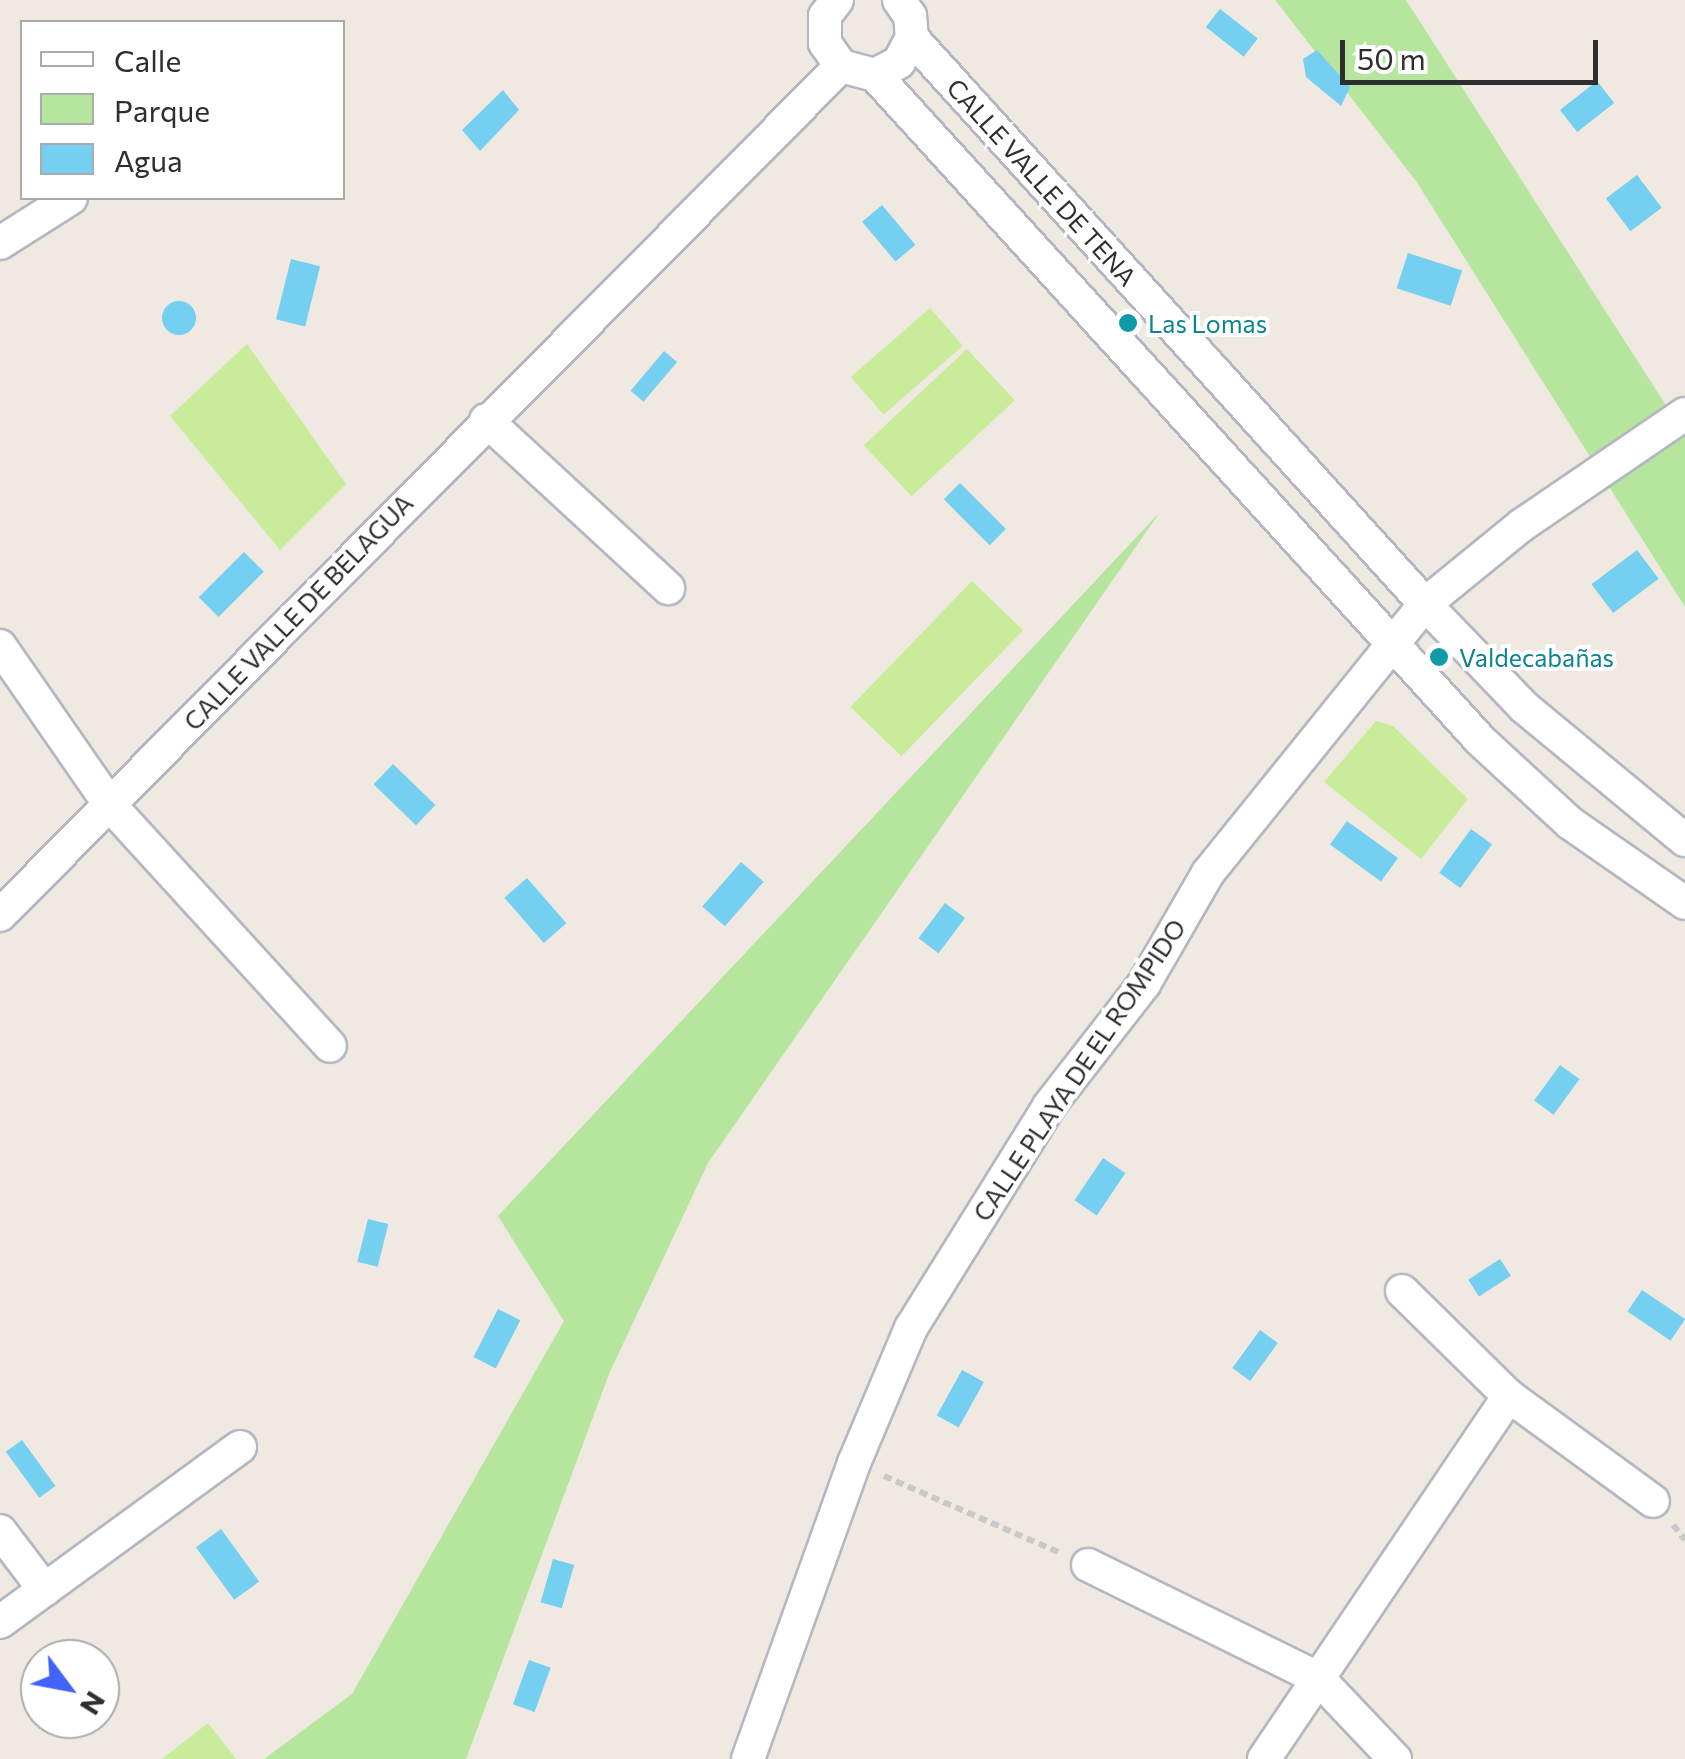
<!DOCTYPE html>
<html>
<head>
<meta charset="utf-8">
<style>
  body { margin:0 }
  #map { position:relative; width:1685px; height:1759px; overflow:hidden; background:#efe9e1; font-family:Commissioner,sans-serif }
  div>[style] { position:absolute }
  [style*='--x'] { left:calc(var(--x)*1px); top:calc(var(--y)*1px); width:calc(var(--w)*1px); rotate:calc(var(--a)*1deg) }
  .green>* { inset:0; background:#b6e59e }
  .pitch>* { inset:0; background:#c9ec9a; transform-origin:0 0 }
  .water>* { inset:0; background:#75cff0; transform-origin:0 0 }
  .round { border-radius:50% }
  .path>* { height:6px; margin-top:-3px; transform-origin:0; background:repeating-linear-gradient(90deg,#c9c9c9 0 8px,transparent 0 13px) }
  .roads { filter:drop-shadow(2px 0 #b4b7c1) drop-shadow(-2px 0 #b4b7c1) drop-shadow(0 2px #b4b7c1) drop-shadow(0 -2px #b4b7c1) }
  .street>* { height:32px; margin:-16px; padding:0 16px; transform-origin:16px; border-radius:16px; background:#fff }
  .dots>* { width:28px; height:28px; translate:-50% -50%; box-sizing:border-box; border:5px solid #fff; border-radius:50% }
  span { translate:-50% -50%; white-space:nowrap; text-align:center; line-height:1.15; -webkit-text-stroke:8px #fff; paint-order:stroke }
  .street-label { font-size:25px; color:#2e2e2e }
  .culture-label { font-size:25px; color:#0d838f }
  .left { translate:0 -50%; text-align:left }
  .legend { position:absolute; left:20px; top:20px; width:325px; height:180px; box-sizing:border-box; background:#fff; border:2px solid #ababab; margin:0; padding:12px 18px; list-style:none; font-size:30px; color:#2e2e2e }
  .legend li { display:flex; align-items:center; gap:20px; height:50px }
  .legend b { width:50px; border:2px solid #ababab }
  .north { position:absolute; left:20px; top:1639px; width:100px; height:100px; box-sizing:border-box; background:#fff; border:2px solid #ababab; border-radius:50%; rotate:122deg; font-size:28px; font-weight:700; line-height:40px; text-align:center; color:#2e2e2e }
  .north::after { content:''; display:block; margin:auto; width:35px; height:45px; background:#4264fb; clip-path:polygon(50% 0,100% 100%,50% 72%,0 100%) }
  .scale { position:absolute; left:1340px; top:40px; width:258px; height:45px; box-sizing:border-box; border:5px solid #2e2e2e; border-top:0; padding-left:12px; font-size:30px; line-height:35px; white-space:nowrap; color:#2e2e2e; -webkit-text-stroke:8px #fff; paint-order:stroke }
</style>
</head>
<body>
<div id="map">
  <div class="green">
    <div style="clip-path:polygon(1275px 0,1406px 0,1685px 435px,1685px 607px,1416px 181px)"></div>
    <div style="clip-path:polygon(1160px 512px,708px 1163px,609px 1374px,466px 1759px,264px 1759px,352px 1694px,564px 1321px,498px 1216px)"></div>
  </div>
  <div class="pitch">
    <div style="left:930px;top:308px;width:50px;height:105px;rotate:49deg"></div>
    <div style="clip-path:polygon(247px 344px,346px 484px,280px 550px,170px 416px)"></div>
    <div style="left:967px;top:349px;width:70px;height:141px;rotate:47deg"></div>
    <div style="left:972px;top:581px;width:71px;height:175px;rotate:44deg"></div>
    <div style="clip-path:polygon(1376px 721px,1393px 726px,1468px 799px,1421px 859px,1324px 782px)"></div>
    <div style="clip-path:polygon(208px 1723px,236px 1759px,162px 1759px)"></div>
  </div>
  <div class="water">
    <div style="left:1220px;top:9px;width:48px;height:23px;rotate:38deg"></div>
    <div style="clip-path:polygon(1317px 50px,1350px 87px,1341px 106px,1306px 77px,1303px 59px)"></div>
    <div style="left:1597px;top:81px;width:28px;height:47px;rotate:52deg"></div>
    <div style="clip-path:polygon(503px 90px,519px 110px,480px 151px,462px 130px)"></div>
    <div style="left:1637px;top:175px;width:41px;height:39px;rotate:53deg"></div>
    <div style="left:882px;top:205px;width:52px;height:26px;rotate:50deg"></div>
    <div style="left:1408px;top:253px;width:57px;height:37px;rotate:18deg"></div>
    <div style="left:291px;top:259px;width:30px;height:62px;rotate:14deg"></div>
    <div class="round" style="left:162px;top:301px;width:34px;height:34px"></div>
    <div style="left:664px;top:351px;width:17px;height:52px;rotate:40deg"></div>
    <div style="left:960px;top:483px;width:65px;height:23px;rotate:45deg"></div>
    <div style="left:1637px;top:550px;width:36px;height:57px;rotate:53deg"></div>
    <div style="left:244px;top:552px;width:28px;height:64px;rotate:45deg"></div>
    <div style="left:393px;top:764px;width:59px;height:28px;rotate:44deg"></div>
    <div style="left:1347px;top:821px;width:63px;height:29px;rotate:36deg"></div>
    <div style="left:1471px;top:829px;width:26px;height:54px;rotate:36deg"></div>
    <div style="left:741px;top:862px;width:30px;height:59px;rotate:41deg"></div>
    <div style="left:527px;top:878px;width:60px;height:30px;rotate:49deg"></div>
    <div style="left:945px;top:903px;width:25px;height:44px;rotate:37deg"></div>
    <div style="left:1560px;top:1065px;width:24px;height:44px;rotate:36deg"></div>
    <div style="left:1103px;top:1158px;width:27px;height:51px;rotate:34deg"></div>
    <div style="left:368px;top:1219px;width:21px;height:44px;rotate:14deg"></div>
    <div style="left:1500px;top:1259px;width:20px;height:38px;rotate:57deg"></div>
    <div style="left:1642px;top:1290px;width:52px;height:26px;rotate:34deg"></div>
    <div style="left:498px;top:1309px;width:25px;height:54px;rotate:27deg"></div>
    <div style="left:1260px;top:1330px;width:22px;height:47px;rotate:36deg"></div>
    <div style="left:962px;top:1370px;width:25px;height:52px;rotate:29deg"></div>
    <div style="left:22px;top:1440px;width:57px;height:20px;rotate:54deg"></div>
    <div style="left:221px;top:1529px;width:65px;height:31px;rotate:54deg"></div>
    <div style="left:553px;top:1559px;width:22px;height:45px;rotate:16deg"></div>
    <div style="left:529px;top:1660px;width:23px;height:47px;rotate:20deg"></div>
  </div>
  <div class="path">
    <div style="--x:884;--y:1476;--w:192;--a:23.6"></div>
    <div style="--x:1673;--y:1525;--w:19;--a:51"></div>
  </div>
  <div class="roads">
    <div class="street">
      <div style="--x:837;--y:0;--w:20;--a:127"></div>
      <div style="--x:825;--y:16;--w:27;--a:90"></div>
      <div style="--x:825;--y:43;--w:28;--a:55"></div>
      <div style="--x:841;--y:66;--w:35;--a:15"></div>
      <div style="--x:875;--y:75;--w:27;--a:-28"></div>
      <div style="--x:899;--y:62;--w:27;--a:-62"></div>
      <div style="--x:912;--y:38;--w:22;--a:-95"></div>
      <div style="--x:910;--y:16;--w:19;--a:-125"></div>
      <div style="--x:912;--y:38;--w:764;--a:47.81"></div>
      <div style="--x:1425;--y:604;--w:143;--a:46.1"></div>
      <div style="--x:1524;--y:707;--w:209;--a:39.6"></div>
      <div style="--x:875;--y:75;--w:899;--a:47.7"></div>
      <div style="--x:1480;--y:740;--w:122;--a:42.7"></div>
      <div style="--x:1570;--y:823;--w:140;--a:34.8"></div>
      <div style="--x:0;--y:243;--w:84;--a:-32.4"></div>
      <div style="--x:486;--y:420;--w:248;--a:42.7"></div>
      <div style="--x:0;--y:646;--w:193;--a:55.3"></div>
      <div style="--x:110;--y:805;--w:326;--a:47.6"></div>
      <div style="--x:0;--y:915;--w:1195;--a:-45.27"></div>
      <div style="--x:1402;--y:1291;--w:150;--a:44.5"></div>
      <div style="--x:1509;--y:1396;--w:178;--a:36.1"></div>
      <div style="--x:0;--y:1531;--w:74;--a:52.7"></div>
      <div style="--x:1088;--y:1565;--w:256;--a:26.2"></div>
      <div style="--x:1318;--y:1678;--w:112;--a:46.5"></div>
      <div style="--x:0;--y:1622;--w:297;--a:-36.1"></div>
      <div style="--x:748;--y:1759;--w:314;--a:-70.3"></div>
      <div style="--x:854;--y:1463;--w:147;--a:-67.1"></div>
      <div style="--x:911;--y:1328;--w:261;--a:-58.1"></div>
      <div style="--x:1049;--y:1106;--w:155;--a:-52.1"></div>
      <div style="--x:1144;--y:984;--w:128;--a:-60"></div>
      <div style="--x:1208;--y:873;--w:346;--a:-51.1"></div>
      <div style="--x:1425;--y:604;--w:125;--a:-39.2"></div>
      <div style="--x:1522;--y:525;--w:197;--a:-34.3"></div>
      <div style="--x:1264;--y:1759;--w:438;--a:-56"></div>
    </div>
  </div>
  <div class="dots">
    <div style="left:1128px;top:323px;background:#0f9aa8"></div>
    <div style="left:1439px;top:657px;background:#0f9aa8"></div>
  </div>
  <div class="street-label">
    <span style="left:1042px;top:182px;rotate:48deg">CALLE VALLE DE TENA</span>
    <span style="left:298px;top:612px;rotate:-46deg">CALLE VALLE DE BELAGUA</span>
    <span style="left:1079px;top:1070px;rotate:-56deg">CALLE PLAYA DE EL ROMPIDO</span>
  </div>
  <div class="culture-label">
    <span class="left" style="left:1148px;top:323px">Las Lomas</span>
    <span class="left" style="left:1459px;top:657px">Valdecabañas</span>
  </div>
  <ul class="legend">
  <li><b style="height:12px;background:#fff"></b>Calle</li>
  <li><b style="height:28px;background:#b6e59e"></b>Parque</li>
  <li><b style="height:28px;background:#75cff0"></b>Agua</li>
  </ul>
  <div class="north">N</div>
  <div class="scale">50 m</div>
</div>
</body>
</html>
